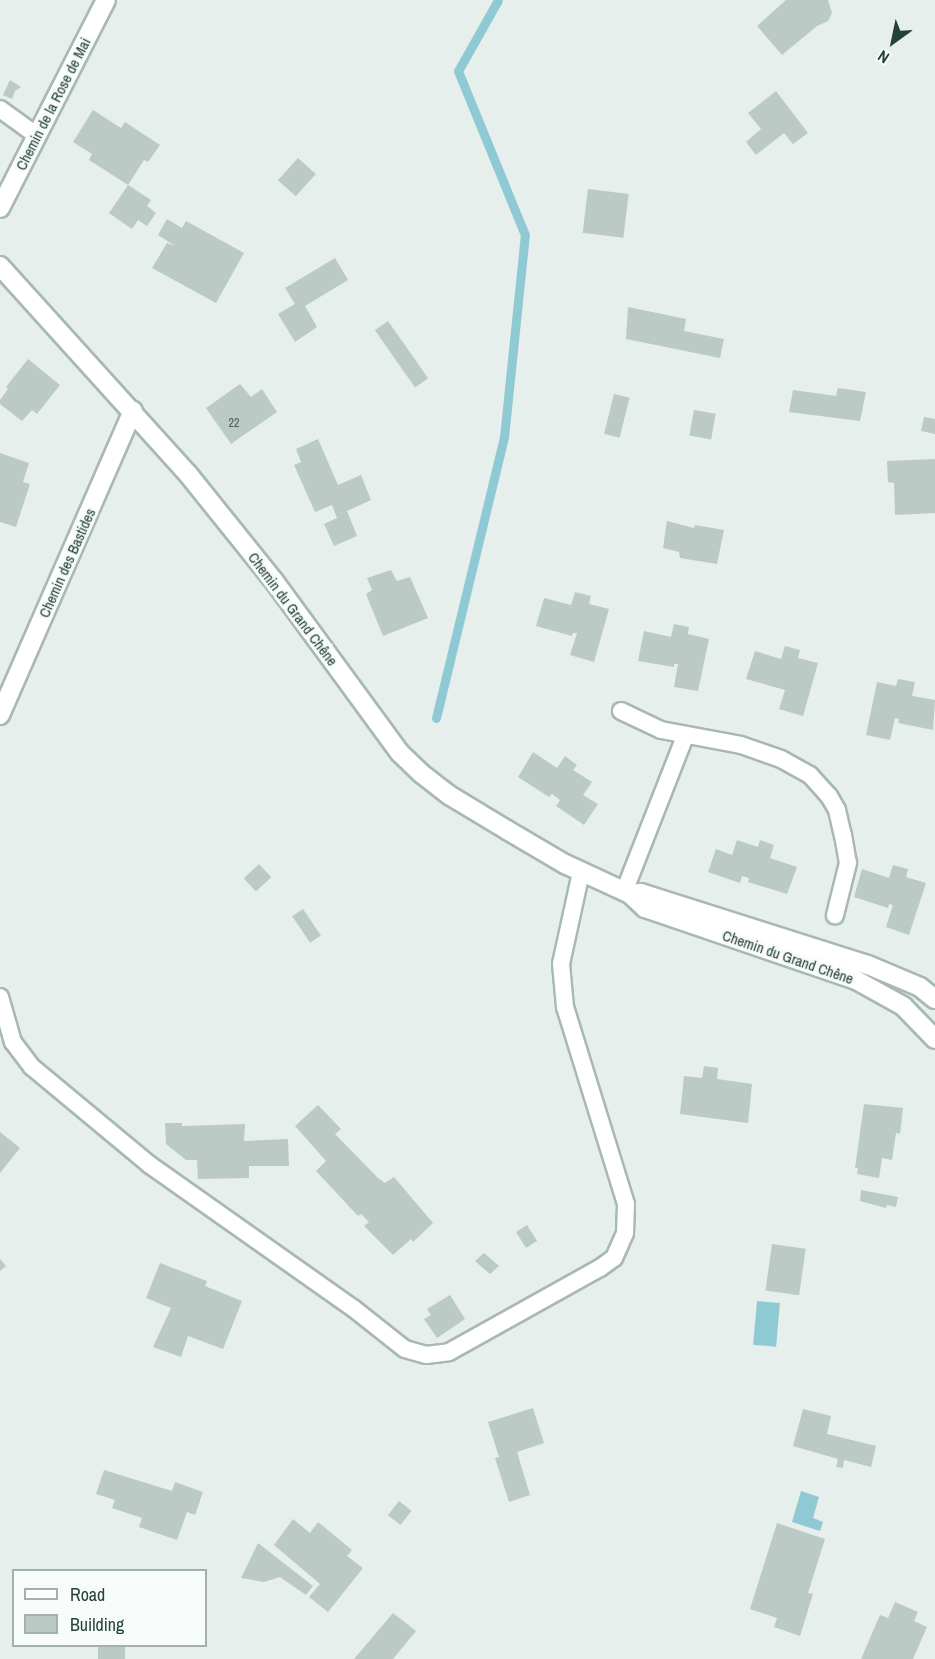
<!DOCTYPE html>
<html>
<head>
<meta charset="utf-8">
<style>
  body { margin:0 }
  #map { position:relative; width:935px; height:1659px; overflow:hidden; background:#e6efeb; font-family:"Archivo Narrow",sans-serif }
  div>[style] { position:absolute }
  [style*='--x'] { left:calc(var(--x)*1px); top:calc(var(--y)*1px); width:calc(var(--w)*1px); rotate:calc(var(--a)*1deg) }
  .water>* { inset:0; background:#8ec9d4; transform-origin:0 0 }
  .stream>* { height:9px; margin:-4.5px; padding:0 4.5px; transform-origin:4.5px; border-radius:4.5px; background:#8ec9d4 }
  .building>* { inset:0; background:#bbcac4; transform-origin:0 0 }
  .roads { filter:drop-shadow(2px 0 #a8b8b2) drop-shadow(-2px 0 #a8b8b2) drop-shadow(0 2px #a8b8b2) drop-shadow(0 -2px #a8b8b2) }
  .service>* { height:16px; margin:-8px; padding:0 8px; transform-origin:8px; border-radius:8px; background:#fff }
  .minor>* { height:18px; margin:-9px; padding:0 9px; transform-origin:9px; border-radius:9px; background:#fff }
  .secondary>* { height:18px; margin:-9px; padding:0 9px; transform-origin:9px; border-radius:9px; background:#fff }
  span { translate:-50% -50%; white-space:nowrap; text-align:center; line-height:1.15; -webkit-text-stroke:6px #f7fbf9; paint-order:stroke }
  .number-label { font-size:12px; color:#4a645c }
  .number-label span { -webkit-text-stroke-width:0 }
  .street-label { font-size:15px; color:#24423a }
  .legend { position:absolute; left:12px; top:1569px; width:195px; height:78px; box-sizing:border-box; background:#f7fbf9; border:2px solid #a3b1ad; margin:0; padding:8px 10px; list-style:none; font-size:18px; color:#24423a }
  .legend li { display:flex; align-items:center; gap:12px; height:30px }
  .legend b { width:30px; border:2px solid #a3b1ad }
  .north { position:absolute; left:863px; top:12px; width:60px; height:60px; -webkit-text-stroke:4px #f7fbf9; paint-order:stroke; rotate:213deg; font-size:16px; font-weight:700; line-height:24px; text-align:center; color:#24423a }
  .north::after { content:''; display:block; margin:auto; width:21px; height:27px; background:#24423a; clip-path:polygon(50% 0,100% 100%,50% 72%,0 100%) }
</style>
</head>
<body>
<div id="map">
  <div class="water">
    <div style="left:757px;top:1301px;width:23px;height:44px;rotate:5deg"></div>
    <div style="clip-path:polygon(801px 1491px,819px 1497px,813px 1518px,823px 1522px,820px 1531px,792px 1522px)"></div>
  </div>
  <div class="stream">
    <div style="--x:436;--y:718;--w:289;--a:-76.4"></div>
    <div style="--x:504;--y:437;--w:203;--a:-84.1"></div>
    <div style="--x:525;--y:235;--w:177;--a:-112.2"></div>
    <div style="--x:458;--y:71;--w:81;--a:-60.6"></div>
  </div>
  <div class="building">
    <div style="clip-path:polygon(786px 0,828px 0,832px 13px,828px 21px,817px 26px,782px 55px,757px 26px)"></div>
    <div style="clip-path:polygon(10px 80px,21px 87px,15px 91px,12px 99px,3px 95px)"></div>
    <div style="clip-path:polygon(776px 91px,808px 133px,793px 144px,784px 133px,756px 155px,746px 142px,761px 129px,748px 113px)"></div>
    <div style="clip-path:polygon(93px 110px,121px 128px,125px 122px,160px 145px,148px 162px,144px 160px,128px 185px,89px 160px,92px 154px,73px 142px)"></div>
    <div style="left:298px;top:158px;width:24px;height:30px;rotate:42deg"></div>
    <div style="clip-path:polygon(128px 185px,151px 200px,147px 206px,156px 213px,147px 226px,138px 220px,132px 229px,109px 213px)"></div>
    <div style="left:588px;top:189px;width:41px;height:44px;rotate:7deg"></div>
    <div style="clip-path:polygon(167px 219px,182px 228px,186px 221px,244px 253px,216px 303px,152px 268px,167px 243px,175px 246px,158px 235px)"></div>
    <div style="clip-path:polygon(335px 258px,348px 280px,305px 306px,317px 327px,295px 342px,278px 314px,295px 304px,285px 288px)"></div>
    <div style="clip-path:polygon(628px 307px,686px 319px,684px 331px,724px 339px,720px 358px,626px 339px)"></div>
    <div style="left:388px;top:321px;width:70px;height:16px;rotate:55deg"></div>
    <div style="clip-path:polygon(28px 359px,60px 385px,37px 414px,32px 410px,22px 421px,0 404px,0 400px,8px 389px,6px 387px)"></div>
    <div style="clip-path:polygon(240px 384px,251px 397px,262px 389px,277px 412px,231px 444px,206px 408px)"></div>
    <div style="clip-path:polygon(838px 388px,866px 392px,860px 421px,789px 412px,793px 390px,836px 396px)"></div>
    <div style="left:614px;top:394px;width:16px;height:41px;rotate:14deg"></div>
    <div style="left:694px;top:410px;width:22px;height:26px;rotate:10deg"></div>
    <div style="clip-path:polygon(924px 417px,935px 419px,935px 434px,921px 431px)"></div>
    <div style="clip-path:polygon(318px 439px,338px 485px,361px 475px,371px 500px,347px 511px,357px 536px,334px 546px,324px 524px,337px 518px,332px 505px,315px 512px,294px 465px,301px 462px,296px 449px)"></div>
    <div style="clip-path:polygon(0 453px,29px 463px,23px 482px,30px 484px,16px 527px,0 522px)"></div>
    <div style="clip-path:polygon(935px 459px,935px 513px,895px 515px,894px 483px,888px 482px,887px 461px)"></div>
    <div style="clip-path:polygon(667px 521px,694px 528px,695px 525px,724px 530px,717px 564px,680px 558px,679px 552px,663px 548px)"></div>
    <div style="clip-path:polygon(391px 570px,397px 581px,410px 577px,428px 618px,383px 636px,366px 594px,372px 590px,367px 578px)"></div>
    <div style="clip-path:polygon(575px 592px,591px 596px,589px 604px,609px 609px,594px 662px,570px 655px,577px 633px,573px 633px,572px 636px,536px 626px,544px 598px,571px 605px)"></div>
    <div style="clip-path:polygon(674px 624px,689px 627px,688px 634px,709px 639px,698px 691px,674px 687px,678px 664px,674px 664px,674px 667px,638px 661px,644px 631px,671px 637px)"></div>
    <div style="clip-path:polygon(785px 646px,800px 650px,798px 658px,818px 663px,803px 716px,779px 709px,785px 690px,746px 679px,755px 651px,781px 659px)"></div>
    <div style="clip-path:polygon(898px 679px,915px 682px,912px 696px,935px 700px,933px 730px,898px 723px,899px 719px,895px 718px,890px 740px,866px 735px,877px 682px,896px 686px)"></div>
    <div style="clip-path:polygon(533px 752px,557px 768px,565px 756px,577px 765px,573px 770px,592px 782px,583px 795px,598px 804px,584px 825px,556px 806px,560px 800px,552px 794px,549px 797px,518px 777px)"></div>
    <div style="clip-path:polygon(737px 840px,758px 847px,760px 840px,774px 845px,770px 858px,797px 867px,787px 894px,748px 882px,749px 878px,742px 876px,740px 883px,708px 872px,716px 849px,732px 855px)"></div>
    <div style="left:259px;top:864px;width:18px;height:21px;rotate:47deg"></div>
    <div style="clip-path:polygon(893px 865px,908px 869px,906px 877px,926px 883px,909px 935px,886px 927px,893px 905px,889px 904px,888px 908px,854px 897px,862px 869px,889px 878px)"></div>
    <div style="left:303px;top:909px;width:32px;height:13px;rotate:56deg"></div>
    <div style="clip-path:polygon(704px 1066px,718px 1068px,717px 1079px,752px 1084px,748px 1123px,680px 1114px,684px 1076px,702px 1078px)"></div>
    <div style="clip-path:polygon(864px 1104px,903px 1108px,900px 1134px,896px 1133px,892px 1160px,882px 1158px,879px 1178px,857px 1174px,858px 1168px,855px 1168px)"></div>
    <div style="clip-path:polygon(318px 1105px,341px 1129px,335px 1134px,378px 1178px,385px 1183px,394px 1177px,433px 1223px,413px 1242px,411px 1239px,393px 1255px,364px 1226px,369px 1222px,361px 1214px,358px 1216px,316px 1171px,326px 1161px,295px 1126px)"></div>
    <div style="clip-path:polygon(165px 1123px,182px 1123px,182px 1126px,245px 1124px,244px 1141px,288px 1139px,289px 1166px,249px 1166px,249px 1178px,198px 1179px,197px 1160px,186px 1160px,166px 1144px)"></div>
    <div style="clip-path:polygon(0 1132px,20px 1148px,0 1173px)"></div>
    <div style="clip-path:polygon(861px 1190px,898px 1197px,896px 1207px,887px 1205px,886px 1208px,860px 1201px)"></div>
    <div style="left:527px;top:1225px;width:19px;height:13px;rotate:58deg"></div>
    <div style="left:772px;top:1244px;width:34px;height:47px;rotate:8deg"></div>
    <div style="clip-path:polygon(484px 1253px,499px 1266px,490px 1274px,475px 1261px)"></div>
    <div style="clip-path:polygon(0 1259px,6px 1266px,0 1271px)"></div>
    <div style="clip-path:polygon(160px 1263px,207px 1281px,205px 1286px,242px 1301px,223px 1349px,188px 1336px,181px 1357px,153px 1347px,171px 1308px,146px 1298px)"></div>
    <div style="clip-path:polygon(450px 1295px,465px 1319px,437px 1338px,424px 1319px,431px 1315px,427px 1309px)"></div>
    <div style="clip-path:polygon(533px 1408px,544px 1443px,517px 1452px,530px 1495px,509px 1502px,495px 1458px,499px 1457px,488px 1422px)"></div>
    <div style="clip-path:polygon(803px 1409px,831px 1416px,827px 1434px,876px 1446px,871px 1467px,844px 1460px,843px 1468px,836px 1467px,838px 1459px,793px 1446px)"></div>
    <div style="clip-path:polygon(104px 1470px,172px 1491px,175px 1482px,203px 1492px,195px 1515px,187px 1512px,177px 1540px,139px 1527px,142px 1518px,112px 1508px,115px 1500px,96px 1494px)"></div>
    <div style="left:399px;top:1501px;width:16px;height:18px;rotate:38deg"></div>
    <div style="clip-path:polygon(293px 1519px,310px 1533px,318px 1522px,352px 1550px,347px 1556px,363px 1568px,328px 1612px,309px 1597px,320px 1584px,274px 1545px)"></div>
    <div style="clip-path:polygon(777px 1523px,825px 1539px,808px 1593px,813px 1594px,800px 1636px,774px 1627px,777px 1618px,750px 1609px)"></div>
    <div style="clip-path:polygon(258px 1543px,313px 1586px,306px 1595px,280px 1577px,264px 1582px,241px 1578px)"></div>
    <div style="clip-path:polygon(895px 1602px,918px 1612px,914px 1621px,927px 1627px,913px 1659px,861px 1659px,880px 1615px,888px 1618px)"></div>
    <div style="clip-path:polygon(393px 1613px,416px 1631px,393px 1659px,354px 1659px)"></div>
    <div style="left:98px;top:1646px;width:27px;height:13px"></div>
  </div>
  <div class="roads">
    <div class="service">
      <div style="--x:0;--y:109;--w:44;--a:35.8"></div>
      <div style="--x:621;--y:711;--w:44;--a:25.4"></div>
      <div style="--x:661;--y:730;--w:81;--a:10.6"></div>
      <div style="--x:741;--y:745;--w:42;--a:19.3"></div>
      <div style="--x:781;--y:759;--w:33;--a:29"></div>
      <div style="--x:810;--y:775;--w:28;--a:48"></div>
      <div style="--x:829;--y:796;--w:16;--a:60"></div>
      <div style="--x:837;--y:810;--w:26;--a:77"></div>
      <div style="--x:843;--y:835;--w:28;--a:80"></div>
      <div style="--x:848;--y:863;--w:54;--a:104"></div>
      <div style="--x:624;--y:892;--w:168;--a:-68.6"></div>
      <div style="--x:0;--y:997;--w:47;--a:73.9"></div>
      <div style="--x:13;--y:1042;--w:31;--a:53"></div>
      <div style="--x:32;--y:1067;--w:153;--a:39.7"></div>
      <div style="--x:150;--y:1165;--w:248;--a:35.2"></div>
      <div style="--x:353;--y:1308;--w:66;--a:38.3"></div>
      <div style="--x:405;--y:1349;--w:22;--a:16"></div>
      <div style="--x:426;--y:1355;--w:23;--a:-7"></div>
      <div style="--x:449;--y:1352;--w:173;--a:-29.1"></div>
      <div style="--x:600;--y:1268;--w:17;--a:-36"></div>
      <div style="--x:614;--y:1258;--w:27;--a:-66"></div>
      <div style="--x:625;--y:1233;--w:29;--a:-88"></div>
      <div style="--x:626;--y:1204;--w:206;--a:-107.2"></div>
      <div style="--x:565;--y:1007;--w:43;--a:-95.3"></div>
      <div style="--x:561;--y:964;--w:94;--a:-77.7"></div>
    </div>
    <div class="minor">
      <div style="--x:0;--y:208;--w:233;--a:-63"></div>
      <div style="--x:0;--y:715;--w:332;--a:-66.4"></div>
    </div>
    <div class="secondary">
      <div style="--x:0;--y:266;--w:280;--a:47.9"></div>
      <div style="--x:188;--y:474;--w:137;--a:51.2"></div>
      <div style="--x:274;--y:581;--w:213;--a:53.8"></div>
      <div style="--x:400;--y:753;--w:30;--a:44"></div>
      <div style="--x:422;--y:774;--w:34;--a:38"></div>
      <div style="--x:449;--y:795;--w:68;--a:31.1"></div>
      <div style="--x:507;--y:830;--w:67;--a:30.4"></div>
      <div style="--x:565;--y:864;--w:72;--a:24.8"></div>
      <div style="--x:630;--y:894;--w:21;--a:43"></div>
      <div style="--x:645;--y:908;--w:223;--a:18.8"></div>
      <div style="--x:856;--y:980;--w:54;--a:29"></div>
      <div style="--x:903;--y:1006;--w:46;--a:45.9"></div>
      <div style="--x:630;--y:894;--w:11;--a:-5"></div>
      <div style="--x:641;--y:893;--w:238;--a:17.6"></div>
      <div style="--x:868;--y:965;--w:56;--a:22.9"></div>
      <div style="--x:920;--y:987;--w:19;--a:39"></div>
    </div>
  </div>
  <div class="number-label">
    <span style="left:234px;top:424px">22</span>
  </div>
  <div class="street-label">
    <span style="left:53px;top:104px;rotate:-63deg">Chemin de la Rose de Mai</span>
    <span style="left:67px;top:563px;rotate:-66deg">Chemin des Bastides</span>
    <span style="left:293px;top:609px;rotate:53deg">Chemin du Grand Chêne</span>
    <span style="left:788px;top:957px;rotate:19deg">Chemin du Grand Chêne</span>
  </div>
  <ul class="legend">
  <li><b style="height:8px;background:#fff"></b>Road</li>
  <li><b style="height:16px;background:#bbcac4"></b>Building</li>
  </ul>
  <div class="north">N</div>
</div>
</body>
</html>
